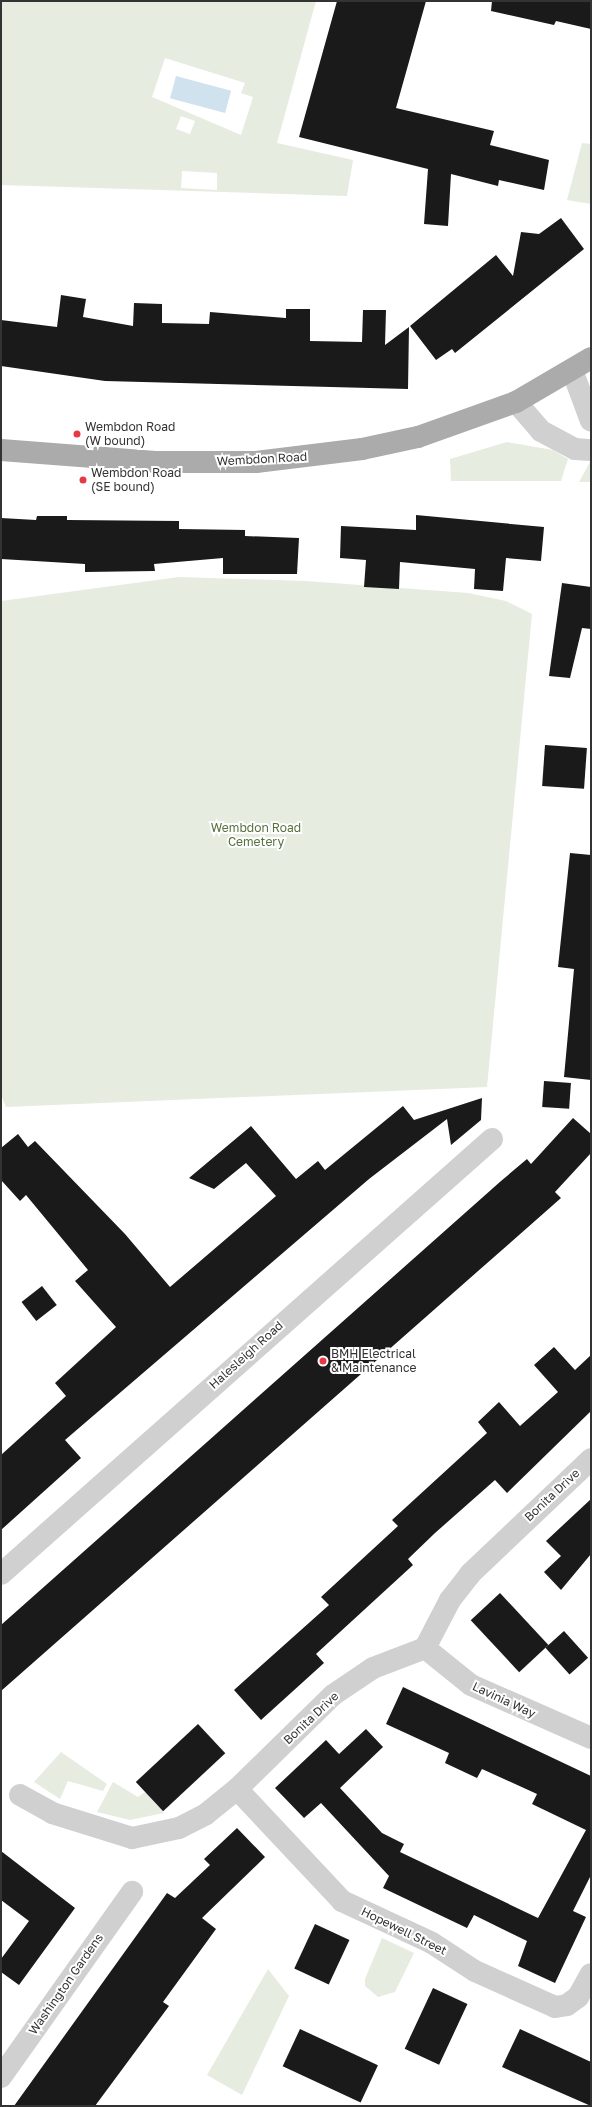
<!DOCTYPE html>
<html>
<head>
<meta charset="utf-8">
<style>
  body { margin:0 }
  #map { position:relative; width:592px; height:2107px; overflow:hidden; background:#fff; font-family:"Golos Text",sans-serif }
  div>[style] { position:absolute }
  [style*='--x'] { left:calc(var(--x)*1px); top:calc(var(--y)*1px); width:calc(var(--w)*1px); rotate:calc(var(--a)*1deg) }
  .green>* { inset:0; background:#e6ecdf }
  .water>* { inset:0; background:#cfe2ee; transform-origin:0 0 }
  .building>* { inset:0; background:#1a1a1a; transform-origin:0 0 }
  .minor>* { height:22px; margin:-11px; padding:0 11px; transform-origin:11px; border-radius:11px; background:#d0d0d0 }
  .primary>* { height:22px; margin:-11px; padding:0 11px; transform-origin:11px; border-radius:11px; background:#ababab }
  .dots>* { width:11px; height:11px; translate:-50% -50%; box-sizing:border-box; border:2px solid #fff; border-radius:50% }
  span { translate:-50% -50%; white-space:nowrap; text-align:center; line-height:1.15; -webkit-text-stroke:4px #fff; paint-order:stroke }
  .poi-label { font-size:12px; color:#333 }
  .left { translate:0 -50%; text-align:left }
  .street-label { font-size:12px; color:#333 }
  .park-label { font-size:12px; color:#56703f }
  .frame { position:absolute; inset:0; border:2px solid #333; pointer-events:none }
</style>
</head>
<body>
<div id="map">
  <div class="green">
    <div style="clip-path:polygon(evenodd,1px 1px,316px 1px,277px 143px,353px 160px,347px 196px,1px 185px,1px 1px,165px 58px,245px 83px,241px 93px,253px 97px,241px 135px,152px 97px,165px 58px,1px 1px,181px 116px,195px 121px,190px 134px,176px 129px,181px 116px,1px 1px,182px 171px,217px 173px,217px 190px,181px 188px,182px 171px)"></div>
    <div style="clip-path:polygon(582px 143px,591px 144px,591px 204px,567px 200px)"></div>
    <div style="clip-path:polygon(507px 442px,553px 450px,568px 459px,561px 481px,451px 481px,450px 459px)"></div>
    <div style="clip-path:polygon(591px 460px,591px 482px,579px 482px)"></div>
    <div style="clip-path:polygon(179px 577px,306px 581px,468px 593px,506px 601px,532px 614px,487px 1087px,6px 1107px,1px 1095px,1px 601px)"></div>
    <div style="clip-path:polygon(61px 1752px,107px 1784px,103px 1791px,68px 1781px,60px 1799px,34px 1782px)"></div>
    <div style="clip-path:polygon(113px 1782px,138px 1797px,145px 1792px,164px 1813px,130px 1820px,97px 1812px)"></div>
    <div style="clip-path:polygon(382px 1938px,414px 1953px,395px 1992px,378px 1997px,365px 1986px,365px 1979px)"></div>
    <div style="clip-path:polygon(268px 1969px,289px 1996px,242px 2095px,207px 2075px)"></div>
  </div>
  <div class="water">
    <div style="left:176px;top:76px;width:57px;height:23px;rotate:15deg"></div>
  </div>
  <div class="building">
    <div style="clip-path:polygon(337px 1px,426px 1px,396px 108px,494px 131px,490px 145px,549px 160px,544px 190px,499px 180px,498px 186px,451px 174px,448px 226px,424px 224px,428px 169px,299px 137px)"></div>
    <div style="clip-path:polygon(492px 1px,591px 1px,591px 29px,556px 21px,554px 25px,491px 11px)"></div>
    <div style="clip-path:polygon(561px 218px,584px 249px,455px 353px,452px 349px,436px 360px,410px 326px,496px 255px,513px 276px,521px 232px,539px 234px)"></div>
    <div style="clip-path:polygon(61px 295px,86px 299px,83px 317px,133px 326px,134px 303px,162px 304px,162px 323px,209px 324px,210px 312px,286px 318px,286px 309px,310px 309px,310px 341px,362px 342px,363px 310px,386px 310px,385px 345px,409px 327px,408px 389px,105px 381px,1px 366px,1px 320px,57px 327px)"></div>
    <div style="clip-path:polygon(416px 515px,544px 527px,541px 561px,506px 558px,503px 591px,474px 589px,475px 569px,400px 562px,399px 589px,364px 587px,366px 560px,340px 558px,341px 526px,416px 530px)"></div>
    <div style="clip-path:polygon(37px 516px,67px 516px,67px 520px,179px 521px,179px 529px,245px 530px,245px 536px,299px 538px,297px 574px,223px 574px,223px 558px,154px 564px,155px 571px,85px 572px,85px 564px,1px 559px,1px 518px,36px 520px)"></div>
    <div style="clip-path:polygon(562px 583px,591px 587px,591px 629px,582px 628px,570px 678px,549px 676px)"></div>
    <div style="left:545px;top:745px;width:42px;height:41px;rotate:4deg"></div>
    <div style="clip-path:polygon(570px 853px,591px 855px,591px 1080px,564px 1077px,574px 969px,558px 967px)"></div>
    <div style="left:544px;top:1081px;width:27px;height:26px;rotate:4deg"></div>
    <div style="clip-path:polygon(482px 1098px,481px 1120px,451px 1145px,447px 1119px,369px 1179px,65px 1440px,81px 1458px,1px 1530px,1px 1455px,66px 1396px,55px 1383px,116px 1327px,75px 1281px,88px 1270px,26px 1195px,20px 1201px,1px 1180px,1px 1148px,18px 1134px,28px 1147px,35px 1141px,125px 1234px,170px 1287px,276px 1196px,246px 1163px,214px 1189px,189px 1178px,251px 1126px,296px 1179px,318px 1161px,325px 1170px,403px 1106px,414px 1120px)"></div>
    <div style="clip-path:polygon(573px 1118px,591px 1134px,591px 1153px,555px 1192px,561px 1198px,1px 1691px,1px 1625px,501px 1181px,527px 1159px,531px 1164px)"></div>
    <div style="left:42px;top:1286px;width:24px;height:26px;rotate:52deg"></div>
    <div style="clip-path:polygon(554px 1347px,575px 1370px,591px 1355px,591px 1411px,507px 1493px,495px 1480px,435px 1533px,408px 1559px,413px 1565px,316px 1654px,324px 1663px,261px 1720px,234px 1690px,329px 1605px,321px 1597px,398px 1526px,392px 1520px,487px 1433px,478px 1422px,499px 1402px,520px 1426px,558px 1392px,534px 1365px)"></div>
    <div style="clip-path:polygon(591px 1499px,591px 1554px,561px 1590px,544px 1572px,561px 1556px,546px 1541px)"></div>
    <div style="left:500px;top:1593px;width:71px;height:40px;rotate:47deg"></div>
    <div style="left:564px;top:1631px;width:36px;height:25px;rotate:48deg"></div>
    <div style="clip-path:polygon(403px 1687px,591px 1776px,591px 1875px,573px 1911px,586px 1917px,555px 1983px,518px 1966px,527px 1941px,474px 1915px,467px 1928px,383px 1888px,389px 1876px,321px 1803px,304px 1818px,275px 1788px,326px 1740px,339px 1754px,366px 1729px,383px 1747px,340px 1788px,382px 1833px,404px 1844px,400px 1852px,538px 1918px,586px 1830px,532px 1804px,537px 1794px,482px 1769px,477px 1778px,445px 1763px,449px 1753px,386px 1724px)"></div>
    <div style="left:198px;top:1724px;width:40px;height:85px;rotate:47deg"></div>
    <div style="clip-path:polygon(237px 1828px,265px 1857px,202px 1918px,216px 1929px,163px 2002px,169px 2006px,95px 2106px,14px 2106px,167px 1893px,175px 1898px,210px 1865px,204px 1859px)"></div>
    <div style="clip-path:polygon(1px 1851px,75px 1908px,19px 1985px,1px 1972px,1px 1959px,29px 1921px,1px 1900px)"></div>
    <div style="left:315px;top:1924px;width:38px;height:49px;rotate:25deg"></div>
    <div style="left:433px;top:1988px;width:38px;height:67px;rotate:25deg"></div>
    <div style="left:300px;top:2029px;width:86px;height:41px;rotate:25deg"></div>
    <div style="clip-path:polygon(520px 2029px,591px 2062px,591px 2106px,502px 2067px)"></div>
  </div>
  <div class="minor">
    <div style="--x:572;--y:370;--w:54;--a:69.6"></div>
    <div style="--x:516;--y:402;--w:38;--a:49"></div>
    <div style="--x:541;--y:431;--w:38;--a:28"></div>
    <div style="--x:575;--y:449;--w:16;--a:4"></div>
    <div style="--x:1;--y:1574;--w:656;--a:-41.54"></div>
    <div style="--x:425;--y:1648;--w:59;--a:38.8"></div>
    <div style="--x:471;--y:1685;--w:131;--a:23.8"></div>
    <div style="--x:237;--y:1789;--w:154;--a:46.8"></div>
    <div style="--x:342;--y:1901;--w:99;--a:25"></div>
    <div style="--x:432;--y:1943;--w:51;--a:33.1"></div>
    <div style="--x:475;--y:1971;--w:88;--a:24.2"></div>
    <div style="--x:555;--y:2007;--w:12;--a:-9"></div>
    <div style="--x:567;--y:2005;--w:14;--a:-36"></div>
    <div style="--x:578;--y:1997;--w:26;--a:-61"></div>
    <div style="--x:20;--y:1795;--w:37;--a:29"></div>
    <div style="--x:52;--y:1813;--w:84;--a:17.4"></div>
    <div style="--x:132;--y:1838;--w:48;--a:-12"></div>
    <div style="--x:179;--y:1828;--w:30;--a:-27"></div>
    <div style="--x:206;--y:1814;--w:40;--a:-39"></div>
    <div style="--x:237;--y:1789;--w:134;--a:-44.4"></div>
    <div style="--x:333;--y:1695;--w:48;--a:-34"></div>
    <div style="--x:373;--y:1668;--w:56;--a:-21"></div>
    <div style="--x:425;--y:1648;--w:54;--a:-62.5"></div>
    <div style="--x:450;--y:1600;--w:33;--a:-52"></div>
    <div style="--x:470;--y:1574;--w:167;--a:-43.5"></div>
    <div style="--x:1;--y:2077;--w:227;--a:-54.7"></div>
  </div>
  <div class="primary">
    <div style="--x:1;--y:450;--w:155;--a:4.4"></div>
    <div style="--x:156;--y:462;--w:100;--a:0"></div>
    <div style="--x:256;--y:462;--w:107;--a:-7"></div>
    <div style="--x:362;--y:449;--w:57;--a:-12.1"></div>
    <div style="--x:418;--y:437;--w:104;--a:-19.7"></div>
    <div style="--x:516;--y:402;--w:87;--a:-30.4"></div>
  </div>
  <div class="dots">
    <div style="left:77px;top:434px;background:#e63946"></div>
    <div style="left:83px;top:480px;background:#e63946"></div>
    <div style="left:323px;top:1361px;background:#e63946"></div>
  </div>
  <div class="poi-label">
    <span class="left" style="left:85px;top:434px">Wembdon Road<br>(W bound)</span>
    <span class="left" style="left:91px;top:480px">Wembdon Road<br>(SE bound)</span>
    <span class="left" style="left:331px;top:1361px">BMH Electrical<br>&amp; Maintenance</span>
  </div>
  <div class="street-label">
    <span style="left:262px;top:459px;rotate:-3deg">Wembdon Road</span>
    <span style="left:246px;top:1355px;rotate:-42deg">Halesleigh Road</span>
    <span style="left:552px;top:1495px;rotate:-43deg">Bonita Drive</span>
    <span style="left:504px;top:1700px;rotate:25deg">Lavinia Way</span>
    <span style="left:311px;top:1718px;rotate:-43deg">Bonita Drive</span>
    <span style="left:404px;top:1931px;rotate:26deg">Hopewell Street</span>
    <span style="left:66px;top:1984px;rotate:-55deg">Washington Gardens</span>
  </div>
  <div class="park-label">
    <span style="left:256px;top:835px">Wembdon Road<br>Cemetery</span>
  </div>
  <div class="frame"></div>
</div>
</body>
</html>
